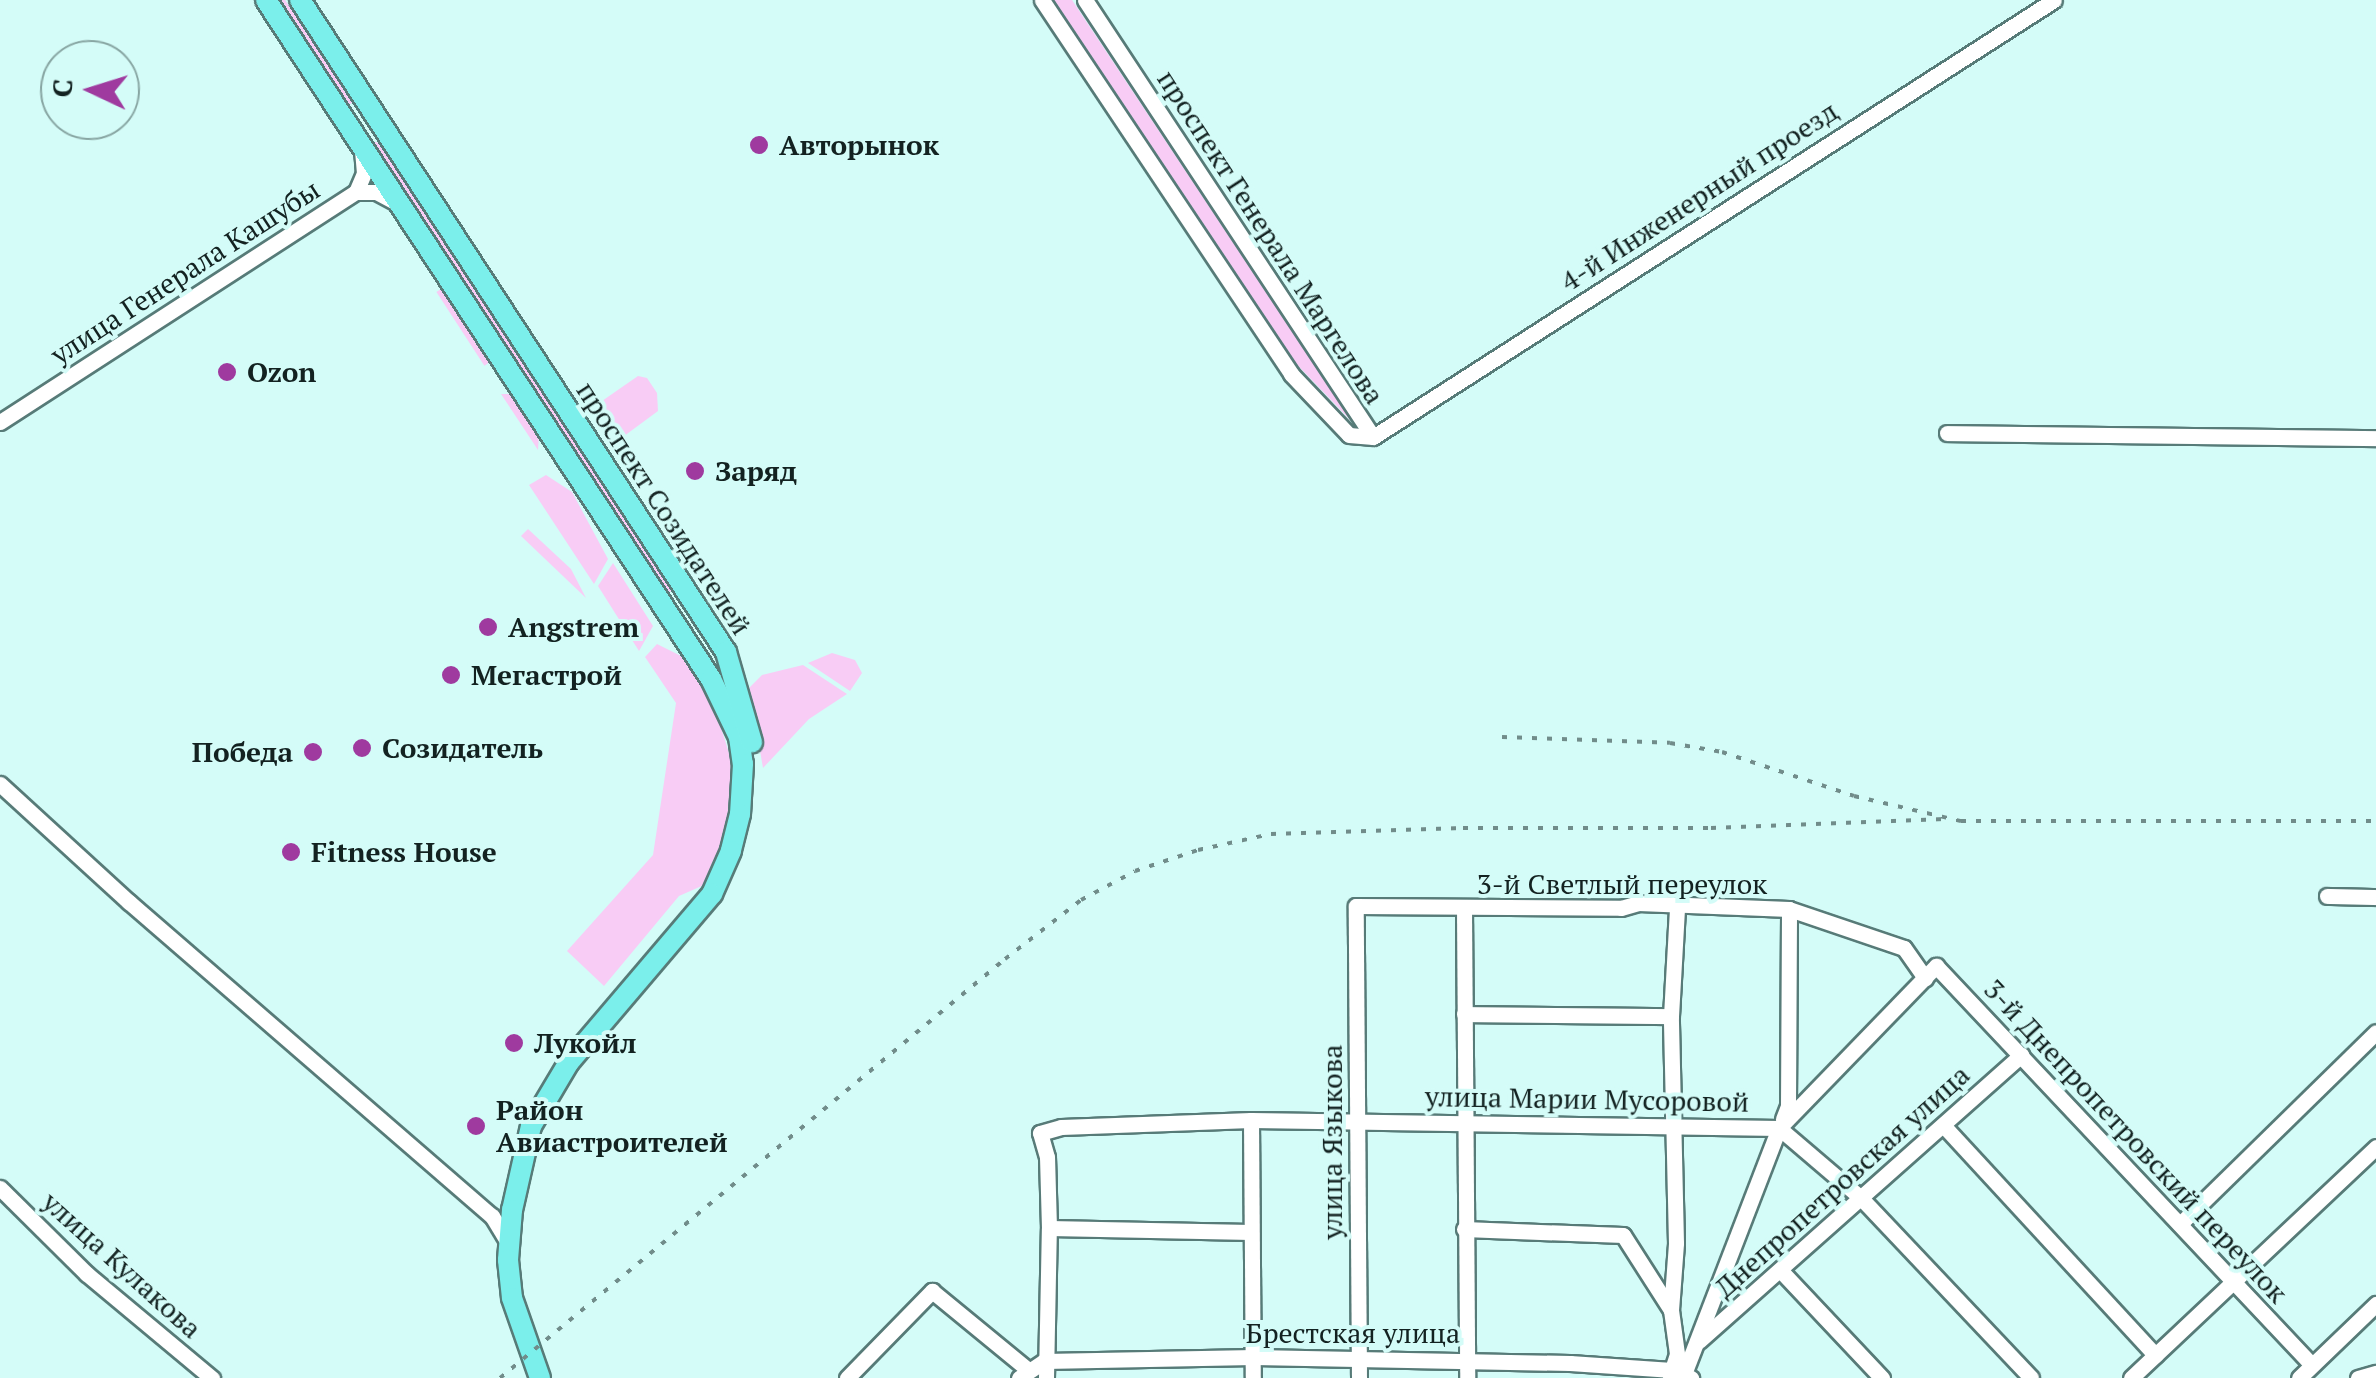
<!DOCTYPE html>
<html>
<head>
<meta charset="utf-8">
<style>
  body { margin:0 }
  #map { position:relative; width:2376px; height:1378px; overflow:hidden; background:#d4fcf8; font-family:"PT Serif",serif }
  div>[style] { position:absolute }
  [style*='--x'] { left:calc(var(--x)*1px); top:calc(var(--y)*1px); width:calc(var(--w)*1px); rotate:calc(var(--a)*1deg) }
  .green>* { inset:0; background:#f8ccf5; transform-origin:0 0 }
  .roads { filter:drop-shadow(2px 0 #577b78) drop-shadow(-2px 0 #577b78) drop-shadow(0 2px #577b78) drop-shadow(0 -2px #577b78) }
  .minor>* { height:15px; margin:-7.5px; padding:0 7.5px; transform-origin:7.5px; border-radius:7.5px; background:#fff }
  .major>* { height:20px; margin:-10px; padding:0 10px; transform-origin:10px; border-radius:10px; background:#7befeb }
  .rail>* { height:4px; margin-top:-2px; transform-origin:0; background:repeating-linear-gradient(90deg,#718c8a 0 5px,transparent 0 15px) }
  .dots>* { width:28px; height:28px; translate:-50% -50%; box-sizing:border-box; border:5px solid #d4fcf8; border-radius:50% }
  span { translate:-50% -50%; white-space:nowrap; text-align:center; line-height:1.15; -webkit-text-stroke:8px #d4fcf8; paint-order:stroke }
  .poi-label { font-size:28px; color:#132221; font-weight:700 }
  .left { translate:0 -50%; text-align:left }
  .right { translate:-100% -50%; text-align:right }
  .street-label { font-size:28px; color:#132221 }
  .north { position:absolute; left:40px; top:40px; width:100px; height:100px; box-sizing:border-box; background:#d4fcf8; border:2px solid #87a5a2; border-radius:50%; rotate:274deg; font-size:28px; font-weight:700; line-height:40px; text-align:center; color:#132221 }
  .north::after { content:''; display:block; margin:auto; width:35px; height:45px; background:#9f3a9f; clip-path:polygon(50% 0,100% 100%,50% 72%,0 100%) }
</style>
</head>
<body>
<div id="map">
  <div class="green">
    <div style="clip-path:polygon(281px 0,285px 0,354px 101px,349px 105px)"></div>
    <div style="clip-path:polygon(1052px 0,1072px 0,1353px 423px,1282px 349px)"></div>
    <div style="clip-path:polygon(372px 141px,379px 143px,672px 591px,669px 592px)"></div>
    <div style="left:444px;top:287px;width:88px;height:9px;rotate:57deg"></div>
    <div style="clip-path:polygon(638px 376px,647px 378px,657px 393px,658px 411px,616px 442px,608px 442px,589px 410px)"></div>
    <div style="clip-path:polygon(501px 394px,512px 394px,539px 433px,538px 450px)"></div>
    <div style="clip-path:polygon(546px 475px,572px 492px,608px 559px,594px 584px,529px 485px)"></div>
    <div style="clip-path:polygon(528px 529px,571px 569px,586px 598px,521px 536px)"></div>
    <div style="clip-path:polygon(613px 563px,653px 626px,639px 651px,598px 586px)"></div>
    <div style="clip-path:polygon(657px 644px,687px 659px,718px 718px,733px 766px,732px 805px,725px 838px,704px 885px,679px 896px,604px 986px,567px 951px,653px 855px,676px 703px,645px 657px)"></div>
    <div style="clip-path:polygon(832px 653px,855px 660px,862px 673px,850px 691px,808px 663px)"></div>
    <div style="clip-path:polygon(803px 665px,847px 694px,809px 719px,763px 768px,749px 688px,762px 675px)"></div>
  </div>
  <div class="roads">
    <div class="minor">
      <div style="--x:1042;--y:0;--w:449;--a:56.3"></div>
      <div style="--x:1291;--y:374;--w:84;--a:46.4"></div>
      <div style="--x:1349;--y:435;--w:24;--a:5"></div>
      <div style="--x:1085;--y:0;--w:523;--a:56.61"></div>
      <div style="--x:356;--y:192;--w:20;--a:0"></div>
      <div style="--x:376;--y:192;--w:26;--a:28"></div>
      <div style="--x:0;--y:422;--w:424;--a:-32.9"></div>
      <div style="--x:356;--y:192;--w:21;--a:-67"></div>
      <div style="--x:364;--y:173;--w:25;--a:-95"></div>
      <div style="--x:1947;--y:433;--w:429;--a:0.7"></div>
      <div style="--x:1373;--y:437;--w:809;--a:-32.69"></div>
      <div style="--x:0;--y:784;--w:175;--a:42.5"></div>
      <div style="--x:129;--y:902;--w:480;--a:40.9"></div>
      <div style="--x:492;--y:1216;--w:33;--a:59"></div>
      <div style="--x:2327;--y:896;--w:49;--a:1.2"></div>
      <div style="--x:1464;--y:909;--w:469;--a:89.6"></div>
      <div style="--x:1464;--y:1014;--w:207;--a:0.6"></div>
      <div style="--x:1783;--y:1119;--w:14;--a:-69"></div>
      <div style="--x:1788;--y:1106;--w:197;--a:-89.7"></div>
      <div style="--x:1251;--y:1120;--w:258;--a:89.6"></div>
      <div style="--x:1943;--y:1125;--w:313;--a:47.3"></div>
      <div style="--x:0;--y:1188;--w:122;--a:44.7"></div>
      <div style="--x:87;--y:1274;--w:163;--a:39.8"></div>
      <div style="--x:2180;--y:1224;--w:274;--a:-44.4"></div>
      <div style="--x:1049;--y:1228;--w:202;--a:1.1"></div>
      <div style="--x:1464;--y:1229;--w:159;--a:2.2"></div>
      <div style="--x:1623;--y:1235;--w:89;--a:57.4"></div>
      <div style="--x:1671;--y:1310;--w:44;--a:82.2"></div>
      <div style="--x:1677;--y:1354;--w:23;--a:108"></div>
      <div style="--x:1782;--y:1272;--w:146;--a:46.7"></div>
      <div style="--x:1671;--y:1310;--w:67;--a:-85.7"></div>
      <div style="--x:1676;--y:1243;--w:227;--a:-91.3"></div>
      <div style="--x:1671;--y:1016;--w:109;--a:-86.8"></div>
      <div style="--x:1699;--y:1341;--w:431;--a:-41.6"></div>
      <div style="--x:1684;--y:1374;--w:264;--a:-68.9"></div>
      <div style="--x:1779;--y:1128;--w:226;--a:-45.9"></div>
      <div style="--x:1936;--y:966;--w:545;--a:46.71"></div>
      <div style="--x:847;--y:1378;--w:122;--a:-45.7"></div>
      <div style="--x:932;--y:1291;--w:123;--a:39.4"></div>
      <div style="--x:1019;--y:1378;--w:30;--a:-34"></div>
      <div style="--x:1044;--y:1361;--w:210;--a:-1.1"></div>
      <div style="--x:1254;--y:1357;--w:316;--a:1.1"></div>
      <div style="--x:1570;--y:1363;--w:102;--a:3.9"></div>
      <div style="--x:1672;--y:1370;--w:21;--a:23"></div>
      <div style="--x:1046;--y:1378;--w:150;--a:-88.9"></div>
      <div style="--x:1049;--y:1228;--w:71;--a:-91.6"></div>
      <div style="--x:1047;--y:1157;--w:25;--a:-106"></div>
      <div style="--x:1040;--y:1133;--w:22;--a:-16"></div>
      <div style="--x:1061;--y:1127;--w:190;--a:-2.1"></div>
      <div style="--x:1251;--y:1120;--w:528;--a:0.87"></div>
      <div style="--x:1779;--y:1128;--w:109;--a:40.5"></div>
      <div style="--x:1862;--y:1199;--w:246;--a:46.6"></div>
      <div style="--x:1359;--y:1378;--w:472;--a:-90.4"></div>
      <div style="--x:1356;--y:906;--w:265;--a:0.4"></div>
      <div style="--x:1621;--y:908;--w:18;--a:-16"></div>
      <div style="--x:1638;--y:903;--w:151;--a:2.3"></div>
      <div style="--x:1789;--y:909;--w:121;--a:18.7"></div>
      <div style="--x:1904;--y:948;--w:37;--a:55"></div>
      <div style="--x:2131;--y:1378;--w:337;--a:-43.3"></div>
      <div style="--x:2299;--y:1378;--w:107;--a:-43.9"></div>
      <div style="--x:2358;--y:1378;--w:19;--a:-16"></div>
    </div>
    <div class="major">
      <div style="--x:266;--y:0;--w:812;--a:56.76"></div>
      <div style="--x:711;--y:679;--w:64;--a:64.2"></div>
      <div style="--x:739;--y:737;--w:27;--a:82"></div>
      <div style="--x:743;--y:764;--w:50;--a:93.4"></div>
      <div style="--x:740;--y:814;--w:38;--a:104"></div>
      <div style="--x:731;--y:851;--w:47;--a:113.8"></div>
      <div style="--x:712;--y:894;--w:221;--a:130.4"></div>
      <div style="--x:569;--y:1062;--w:74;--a:120.7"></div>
      <div style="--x:531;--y:1126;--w:86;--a:102.7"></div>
      <div style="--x:512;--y:1210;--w:50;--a:94.6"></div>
      <div style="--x:508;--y:1260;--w:38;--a:84"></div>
      <div style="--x:512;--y:1298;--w:85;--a:70.7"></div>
      <div style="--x:300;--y:0;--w:779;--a:56.84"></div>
      <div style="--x:726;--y:652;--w:94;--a:73.9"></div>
    </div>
  </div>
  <div class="rail">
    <div style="--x:1502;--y:737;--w:168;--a:2"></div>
    <div style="--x:1670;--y:743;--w:53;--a:9.8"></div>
    <div style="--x:1722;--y:752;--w:139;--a:18.4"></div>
    <div style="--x:1854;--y:796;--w:110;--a:13.2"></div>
    <div style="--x:1961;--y:821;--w:415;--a:0"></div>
    <div style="--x:500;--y:1378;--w:656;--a:-39.68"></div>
    <div style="--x:1005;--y:959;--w:96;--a:-37.8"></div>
    <div style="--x:1081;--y:900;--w:61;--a:-28.2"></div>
    <div style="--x:1135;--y:871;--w:66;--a:-18.4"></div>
    <div style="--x:1198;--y:850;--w:75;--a:-12.4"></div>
    <div style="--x:1271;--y:834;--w:192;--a:-1.8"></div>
    <div style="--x:1463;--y:828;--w:248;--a:0"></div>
    <div style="--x:1711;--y:828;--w:234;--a:-2.2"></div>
  </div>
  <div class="dots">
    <div style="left:759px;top:145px;background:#9f3a9f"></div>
    <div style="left:227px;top:372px;background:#9f3a9f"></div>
    <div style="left:695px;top:471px;background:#9f3a9f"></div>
    <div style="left:488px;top:627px;background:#9f3a9f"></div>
    <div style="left:451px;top:675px;background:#9f3a9f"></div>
    <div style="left:362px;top:748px;background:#9f3a9f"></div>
    <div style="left:313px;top:752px;background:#9f3a9f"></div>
    <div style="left:291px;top:852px;background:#9f3a9f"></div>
    <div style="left:514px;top:1043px;background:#9f3a9f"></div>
    <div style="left:476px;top:1126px;background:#9f3a9f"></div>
  </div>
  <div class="poi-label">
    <span class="left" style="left:779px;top:145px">Авторынок</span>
    <span class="left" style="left:247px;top:372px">Ozon</span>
    <span class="left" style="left:715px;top:471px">Заряд</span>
    <span class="left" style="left:508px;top:627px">Angstrem</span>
    <span class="left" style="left:471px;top:675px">Мегастрой</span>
    <span class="left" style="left:382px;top:748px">Созидатель</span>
    <span class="right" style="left:293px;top:752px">Победа</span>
    <span class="left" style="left:311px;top:852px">Fitness House</span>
    <span class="left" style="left:534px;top:1043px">Лукойл</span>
    <span class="left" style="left:496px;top:1126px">Район<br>Авиастроителей</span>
  </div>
  <div class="street-label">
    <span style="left:1699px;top:196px;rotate:-33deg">4-й Инженерный проезд</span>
    <span style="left:1271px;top:237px;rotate:57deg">проспект Генерала Маргелова</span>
    <span style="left:185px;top:272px;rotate:-33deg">улица Генерала Кашубы</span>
    <span style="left:664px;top:508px;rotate:57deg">проспект Созидателей</span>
    <span style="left:1622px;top:884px">3-й Светлый переулок</span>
    <span style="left:1587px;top:1099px;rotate:1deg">улица Марии Мусоровой</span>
    <span style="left:2136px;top:1141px;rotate:47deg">3-й Днепропетровский переулок</span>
    <span style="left:1332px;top:1142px;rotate:-90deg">улица Языкова</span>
    <span style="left:1842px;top:1181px;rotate:-42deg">Днепропетровская улица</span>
    <span style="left:122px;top:1265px;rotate:42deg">улица Кулакова</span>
    <span style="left:1353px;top:1333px">Брестская улица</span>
  </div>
  <div class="north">С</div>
</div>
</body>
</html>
